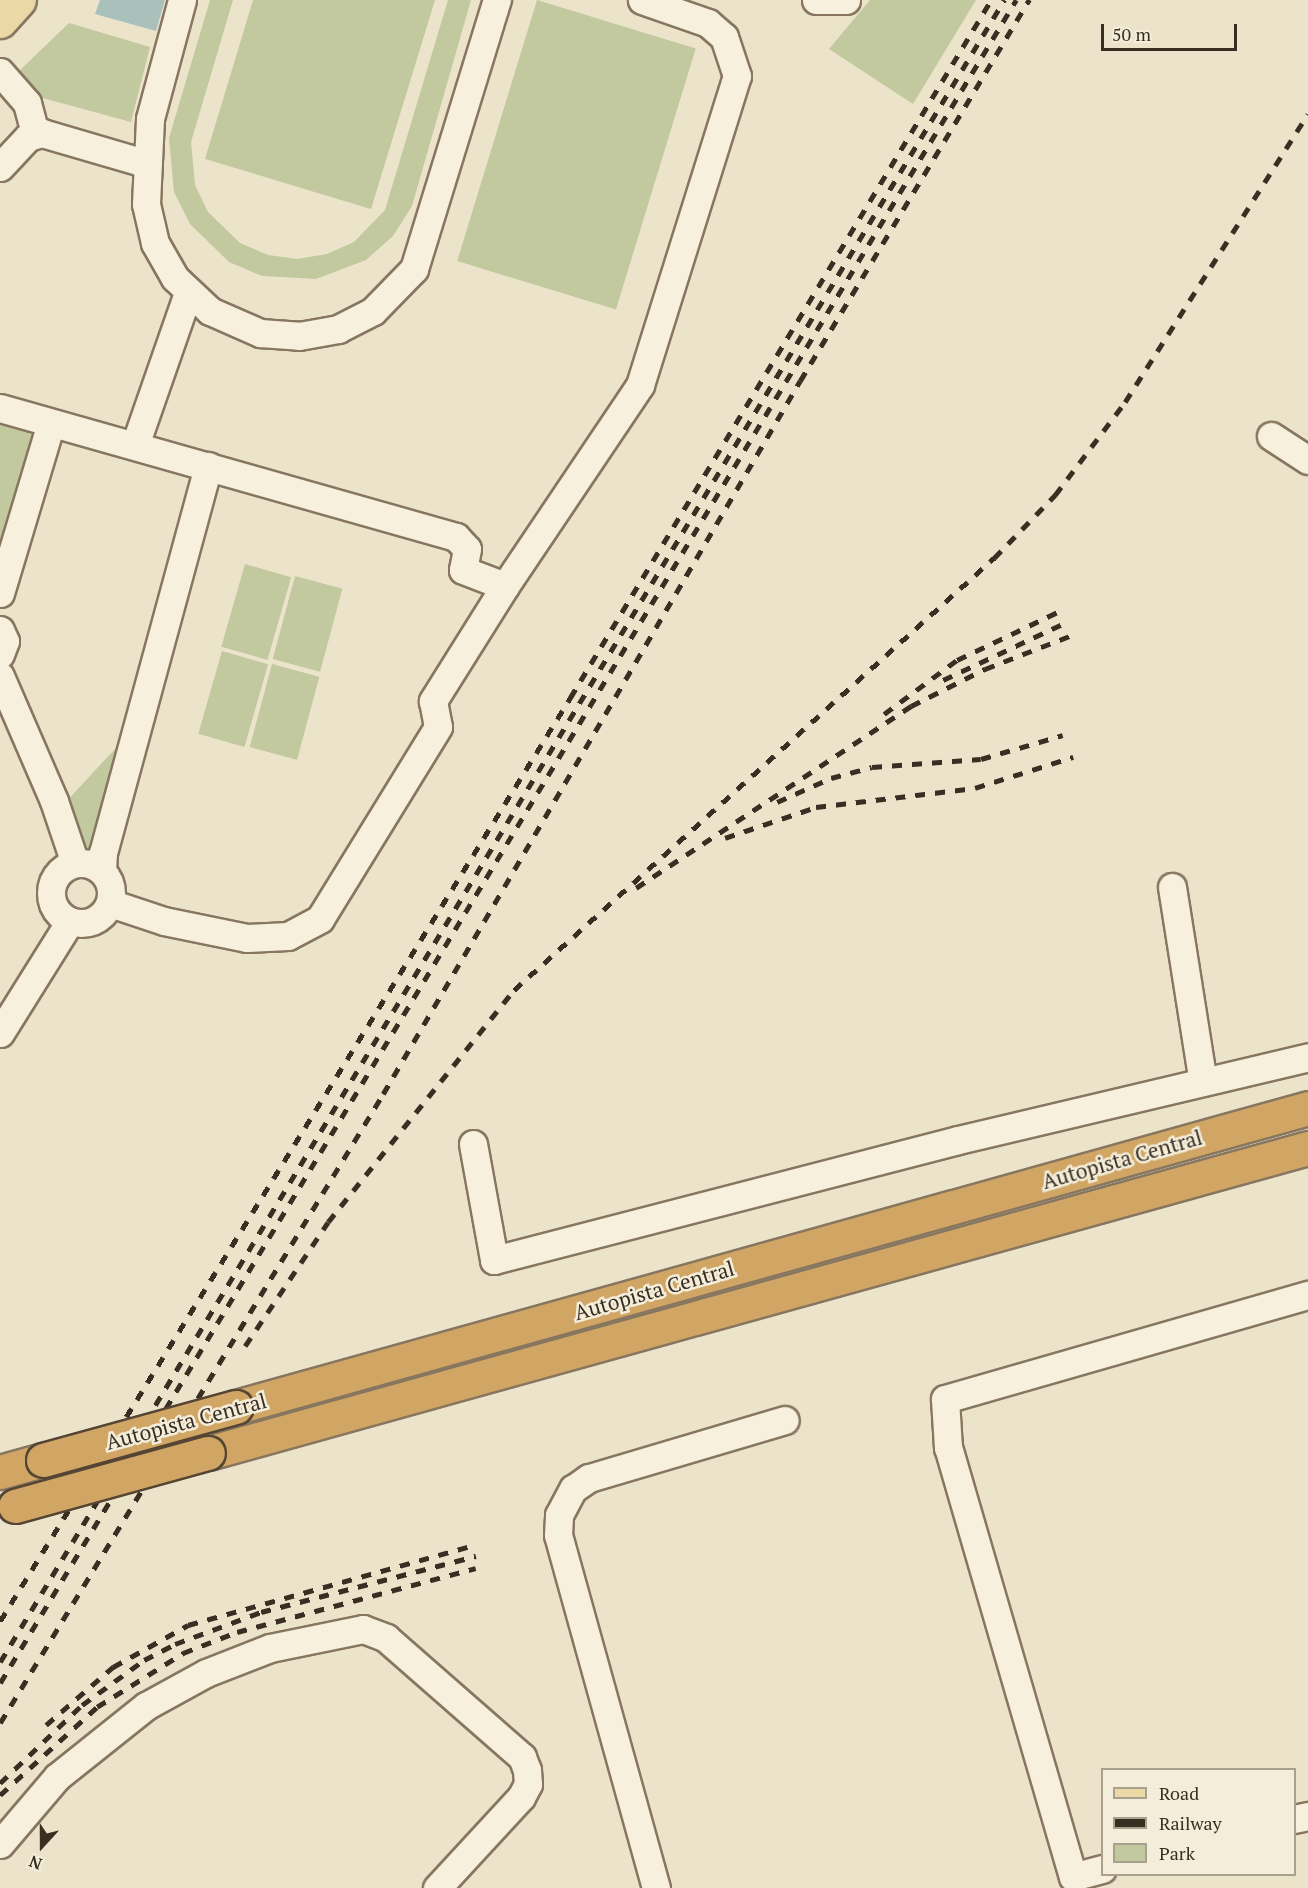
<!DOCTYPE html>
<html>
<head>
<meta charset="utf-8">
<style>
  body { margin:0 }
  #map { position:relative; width:1308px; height:1888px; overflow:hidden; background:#ebe3ca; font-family:"PT Serif",serif }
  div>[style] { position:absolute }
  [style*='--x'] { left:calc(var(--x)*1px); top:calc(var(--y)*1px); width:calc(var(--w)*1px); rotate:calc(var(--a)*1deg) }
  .green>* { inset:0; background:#c2c99f; transform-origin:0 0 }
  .water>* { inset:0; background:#aac0bb }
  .roads { filter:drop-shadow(2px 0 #877660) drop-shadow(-2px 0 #877660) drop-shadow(0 2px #877660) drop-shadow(0 -2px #877660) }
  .minor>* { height:27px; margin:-13.5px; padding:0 13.5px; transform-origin:13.5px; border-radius:13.5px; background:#f6f0dd }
  .minor>.ring { margin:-13.5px; padding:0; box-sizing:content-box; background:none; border:27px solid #f6f0dd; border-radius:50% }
  .major>* { height:33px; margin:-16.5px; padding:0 16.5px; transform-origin:16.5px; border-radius:16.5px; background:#ead8a7 }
  .highway>* { height:33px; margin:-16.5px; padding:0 16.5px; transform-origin:16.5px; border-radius:16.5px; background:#d1a664 }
  .rail>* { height:4.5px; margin-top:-2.25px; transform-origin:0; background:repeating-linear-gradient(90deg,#392e22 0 10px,transparent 0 20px) }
  .bridges { filter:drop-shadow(2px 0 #554534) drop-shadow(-2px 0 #554534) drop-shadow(0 2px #554534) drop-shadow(0 -2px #554534) }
  .highway-bridge>* { height:33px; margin:-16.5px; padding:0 16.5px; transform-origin:16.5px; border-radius:16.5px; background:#d1a664 }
  span { translate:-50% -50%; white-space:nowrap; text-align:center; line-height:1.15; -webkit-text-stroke:5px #f3edd9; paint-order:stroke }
  .street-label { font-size:21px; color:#392e22 }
  .legend { position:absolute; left:1101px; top:1768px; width:195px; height:108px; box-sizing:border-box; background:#f3edd9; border:2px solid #a9a190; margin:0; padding:8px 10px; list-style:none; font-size:18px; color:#392e22 }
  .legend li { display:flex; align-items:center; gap:12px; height:30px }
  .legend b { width:30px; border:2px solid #a9a190 }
  .north { position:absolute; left:12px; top:1816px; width:60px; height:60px; -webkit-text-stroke:4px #f3edd9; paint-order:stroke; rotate:201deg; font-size:16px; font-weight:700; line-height:24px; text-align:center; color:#392e22 }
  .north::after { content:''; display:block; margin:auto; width:21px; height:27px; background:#392e22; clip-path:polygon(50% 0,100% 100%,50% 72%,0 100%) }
  .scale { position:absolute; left:1101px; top:24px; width:136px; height:27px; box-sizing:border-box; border:3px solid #392e22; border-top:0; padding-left:8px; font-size:18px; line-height:21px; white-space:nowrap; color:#392e22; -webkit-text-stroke:4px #f3edd9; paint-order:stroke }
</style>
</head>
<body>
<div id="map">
  <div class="green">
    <div style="clip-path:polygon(210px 0,233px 0,191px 142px,195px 185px,208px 212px,240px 243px,268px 255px,297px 259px,327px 254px,354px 242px,385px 210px,448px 0,471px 0,412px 206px,393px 236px,366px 260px,316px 279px,262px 276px,229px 262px,190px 224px,174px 192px,169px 138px)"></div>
    <div style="clip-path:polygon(253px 0,435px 0,371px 209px,205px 159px)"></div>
    <div style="left:537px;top:0;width:166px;height:273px;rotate:17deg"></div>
    <div style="clip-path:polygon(870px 0,976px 0,913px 104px,829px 49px)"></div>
    <div style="clip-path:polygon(69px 23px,150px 47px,131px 122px,39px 97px,19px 71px)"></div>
    <div style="clip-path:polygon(0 423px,29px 432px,35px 439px,0 562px)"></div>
    <div style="left:245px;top:564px;width:48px;height:86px;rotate:16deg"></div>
    <div style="left:295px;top:576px;width:49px;height:86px;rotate:15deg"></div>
    <div style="left:222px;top:651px;width:48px;height:86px;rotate:16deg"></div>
    <div style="left:272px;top:664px;width:49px;height:86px;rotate:15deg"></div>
    <div style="clip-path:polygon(127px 736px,92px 854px,84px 854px,64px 804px)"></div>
  </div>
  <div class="water">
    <div style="clip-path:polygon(100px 0,165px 0,156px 31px,95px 14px)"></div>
  </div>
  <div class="roads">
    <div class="minor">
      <div style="--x:182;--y:0;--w:123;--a:105.1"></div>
      <div style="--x:150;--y:119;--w:85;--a:92.7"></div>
      <div style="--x:146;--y:204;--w:40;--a:77"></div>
      <div style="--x:155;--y:243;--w:40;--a:60.3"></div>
      <div style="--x:175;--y:278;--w:48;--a:43.3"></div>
      <div style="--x:210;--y:311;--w:55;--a:23.7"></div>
      <div style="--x:260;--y:333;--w:39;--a:4"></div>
      <div style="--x:299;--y:336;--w:40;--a:-10"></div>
      <div style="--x:338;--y:329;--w:39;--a:-27"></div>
      <div style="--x:373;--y:311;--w:59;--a:-45.7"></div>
      <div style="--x:414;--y:269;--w:282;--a:-72.9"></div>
      <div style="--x:816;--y:0;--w:30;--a:0"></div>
      <div style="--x:0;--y:72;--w:41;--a:48.9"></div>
      <div style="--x:27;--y:103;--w:31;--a:75"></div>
      <div style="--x:0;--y:167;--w:41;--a:-47"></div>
      <div style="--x:28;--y:137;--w:15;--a:-16"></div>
      <div style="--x:42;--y:133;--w:110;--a:16.3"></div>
      <div style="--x:0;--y:408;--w:474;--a:15.8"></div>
      <div style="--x:456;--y:537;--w:16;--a:47"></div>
      <div style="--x:467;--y:549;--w:21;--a:101"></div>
      <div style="--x:463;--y:570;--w:45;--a:20.9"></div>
      <div style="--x:505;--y:586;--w:136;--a:122.1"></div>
      <div style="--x:433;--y:701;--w:26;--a:79"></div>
      <div style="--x:438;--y:727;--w:225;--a:121.6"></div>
      <div style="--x:320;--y:919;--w:36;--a:152"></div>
      <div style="--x:288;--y:936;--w:41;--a:177.2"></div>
      <div style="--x:247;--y:938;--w:85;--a:-168.4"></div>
      <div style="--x:164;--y:921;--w:57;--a:-161.6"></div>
      <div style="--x:1271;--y:436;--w:44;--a:33"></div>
      <div style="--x:135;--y:445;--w:161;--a:-70.8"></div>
      <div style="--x:505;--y:586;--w:242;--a:-56.1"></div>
      <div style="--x:640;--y:385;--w:324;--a:-72.6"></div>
      <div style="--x:737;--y:76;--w:41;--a:-108.4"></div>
      <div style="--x:724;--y:37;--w:21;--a:-139"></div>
      <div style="--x:708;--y:23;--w:70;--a:-160.8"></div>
      <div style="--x:0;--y:593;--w:177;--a:-73.3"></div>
      <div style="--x:0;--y:630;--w:12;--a:66"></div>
      <div style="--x:5;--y:641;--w:14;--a:111"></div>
      <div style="--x:0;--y:676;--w:136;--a:66.6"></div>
      <div style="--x:54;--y:801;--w:65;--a:71.3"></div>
      <div class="ring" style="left:51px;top:863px;width:33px;height:33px"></div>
      <div style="--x:102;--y:871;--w:18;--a:-87"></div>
      <div style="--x:103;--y:853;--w:401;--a:-74.8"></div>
      <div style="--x:1172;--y:887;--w:197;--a:81"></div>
      <div style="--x:0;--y:1033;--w:132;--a:-58"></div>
      <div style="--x:473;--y:1144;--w:118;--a:79.7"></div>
      <div style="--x:494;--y:1260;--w:479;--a:-14.5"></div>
      <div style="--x:958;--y:1140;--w:360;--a:-13.3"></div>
      <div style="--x:1294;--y:1819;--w:14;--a:-12"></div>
      <div style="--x:0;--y:1844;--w:88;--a:-49.6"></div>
      <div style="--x:57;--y:1777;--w:114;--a:-38.6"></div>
      <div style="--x:146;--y:1706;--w:68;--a:-28.8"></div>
      <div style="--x:206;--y:1673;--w:69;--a:-21.3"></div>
      <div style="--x:270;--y:1648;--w:95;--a:-11.5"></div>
      <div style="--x:363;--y:1629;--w:25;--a:21"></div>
      <div style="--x:386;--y:1638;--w:181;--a:41.2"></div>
      <div style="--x:522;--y:1757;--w:14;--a:69"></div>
      <div style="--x:527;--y:1770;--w:14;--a:86"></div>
      <div style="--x:528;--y:1784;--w:15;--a:118"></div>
      <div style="--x:521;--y:1797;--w:124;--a:132.7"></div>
      <div style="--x:1102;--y:1869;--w:30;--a:165"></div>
      <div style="--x:1073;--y:1877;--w:447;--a:-106.2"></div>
      <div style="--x:948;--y:1448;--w:49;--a:-93.5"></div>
      <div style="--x:945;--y:1399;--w:378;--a:-16"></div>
      <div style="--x:656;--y:1888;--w:366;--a:-105.5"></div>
      <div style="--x:558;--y:1535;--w:20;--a:-87"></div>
      <div style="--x:559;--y:1515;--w:30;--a:-62"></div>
      <div style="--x:573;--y:1489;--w:19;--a:-35"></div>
      <div style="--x:589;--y:1478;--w:204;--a:-16.5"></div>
    </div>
    <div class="major">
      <div style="--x:0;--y:21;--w:28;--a:-48"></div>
    </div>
    <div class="highway">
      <div style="--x:236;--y:1407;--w:1113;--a:-15.58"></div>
      <div style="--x:208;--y:1453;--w:1142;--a:-15.5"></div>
      <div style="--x:0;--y:1472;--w:45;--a:-15.6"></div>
    </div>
  </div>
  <div class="rail">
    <div style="--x:943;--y:680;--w:139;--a:-25.1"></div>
    <div style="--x:884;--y:714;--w:91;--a:-36.5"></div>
    <div style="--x:957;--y:660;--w:119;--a:-25.5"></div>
    <div style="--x:777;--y:802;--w:59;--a:-24"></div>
    <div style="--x:831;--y:778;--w:42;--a:-15"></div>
    <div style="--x:872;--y:767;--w:109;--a:-4.2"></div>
    <div style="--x:981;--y:759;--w:85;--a:-16.3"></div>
    <div style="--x:725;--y:838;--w:96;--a:-18.8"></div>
    <div style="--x:816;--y:807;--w:160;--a:-6.8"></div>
    <div style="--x:975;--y:788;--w:103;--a:-17.6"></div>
    <div style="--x:636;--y:888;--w:330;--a:-33.5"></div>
    <div style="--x:911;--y:706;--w:83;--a:-26.6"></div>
    <div style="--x:985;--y:669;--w:97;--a:-21.3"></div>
    <div style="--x:245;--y:1346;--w:149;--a:-56.2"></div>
    <div style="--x:328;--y:1222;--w:297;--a:-51.3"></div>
    <div style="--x:514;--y:990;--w:646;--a:-41.99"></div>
    <div style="--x:994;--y:558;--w:88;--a:-45.9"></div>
    <div style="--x:1055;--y:495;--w:116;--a:-53"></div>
    <div style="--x:1125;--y:402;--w:341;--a:-57.6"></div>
    <div style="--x:0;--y:1621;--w:1085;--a:-58.3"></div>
    <div style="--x:570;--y:698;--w:815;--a:-58.9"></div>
    <div style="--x:0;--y:1662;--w:1942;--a:-58.86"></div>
    <div style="--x:0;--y:1683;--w:1966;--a:-58.88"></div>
    <div style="--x:0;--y:1723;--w:736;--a:-58.66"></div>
    <div style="--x:383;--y:1094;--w:826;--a:-59.68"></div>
    <div style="--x:800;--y:381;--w:445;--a:-59"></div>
    <div style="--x:46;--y:1725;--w:89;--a:-40.9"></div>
    <div style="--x:113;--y:1667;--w:86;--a:-29.2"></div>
    <div style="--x:188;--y:1625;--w:294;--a:-15.6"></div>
    <div style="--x:0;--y:1783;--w:113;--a:-43.6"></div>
    <div style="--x:82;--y:1705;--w:77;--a:-36"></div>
    <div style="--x:144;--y:1660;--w:35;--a:-27"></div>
    <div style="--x:175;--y:1644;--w:92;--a:-20.4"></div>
    <div style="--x:261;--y:1612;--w:222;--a:-14.6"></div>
    <div style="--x:0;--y:1795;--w:131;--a:-42.2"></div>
    <div style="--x:97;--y:1707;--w:102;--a:-32.1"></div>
    <div style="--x:183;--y:1653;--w:58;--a:-21.3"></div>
    <div style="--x:237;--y:1632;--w:247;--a:-15"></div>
  </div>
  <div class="bridges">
    <div class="highway-bridge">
      <div style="--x:43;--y:1460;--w:200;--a:-15.4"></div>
      <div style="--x:15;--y:1506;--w:200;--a:-15.4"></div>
    </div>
  </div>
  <div class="street-label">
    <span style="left:1122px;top:1159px;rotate:-16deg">Autopista Central</span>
    <span style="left:654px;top:1290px;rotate:-16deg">Autopista Central</span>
    <span style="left:186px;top:1421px;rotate:-15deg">Autopista Central</span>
  </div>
  <ul class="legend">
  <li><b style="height:8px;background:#ead8a7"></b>Road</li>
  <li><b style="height:8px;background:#392e22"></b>Railway</li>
  <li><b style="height:16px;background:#c2c99f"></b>Park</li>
  </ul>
  <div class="north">N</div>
  <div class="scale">50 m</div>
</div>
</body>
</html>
